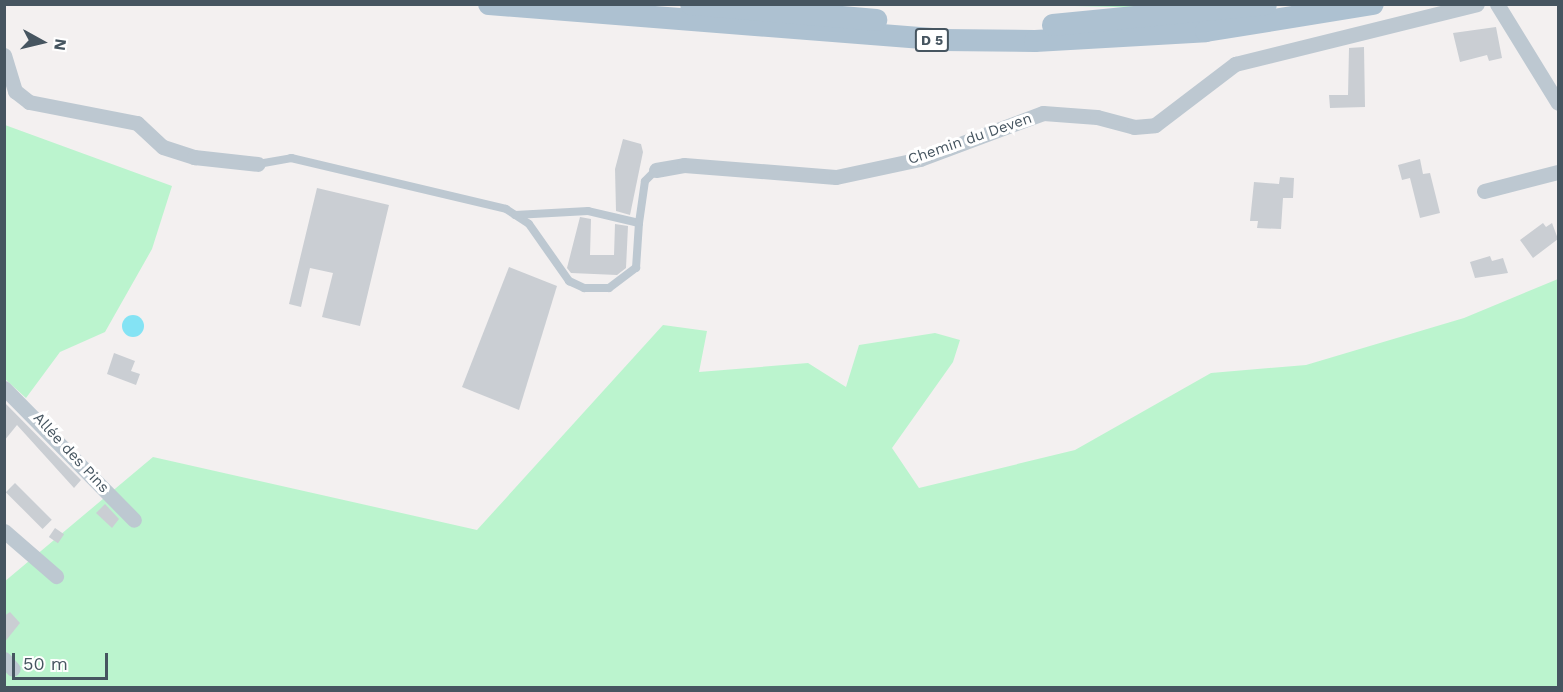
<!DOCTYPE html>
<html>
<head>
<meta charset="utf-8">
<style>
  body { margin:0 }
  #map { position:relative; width:1563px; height:692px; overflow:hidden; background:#f3f0f0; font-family:"Work Sans",sans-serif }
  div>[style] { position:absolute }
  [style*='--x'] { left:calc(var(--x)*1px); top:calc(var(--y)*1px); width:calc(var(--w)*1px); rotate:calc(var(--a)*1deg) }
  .green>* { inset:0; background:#bbf4ce }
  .water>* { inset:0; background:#84e3f4 }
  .round { border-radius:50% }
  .building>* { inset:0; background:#caced3; transform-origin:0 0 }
  .service>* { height:8px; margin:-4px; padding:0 4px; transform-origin:4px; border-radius:4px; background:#bdc8d1 }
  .minor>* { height:15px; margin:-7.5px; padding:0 7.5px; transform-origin:7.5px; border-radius:7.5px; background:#bdc8d1 }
  .primary>* { height:22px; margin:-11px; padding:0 11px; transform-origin:11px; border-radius:11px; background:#adc1d1 }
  span { translate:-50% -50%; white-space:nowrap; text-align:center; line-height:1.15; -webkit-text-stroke:6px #fff; paint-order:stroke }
  .shield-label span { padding:2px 4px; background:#fff; border:2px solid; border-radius:4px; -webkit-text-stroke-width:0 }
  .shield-label { font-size:14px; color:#465560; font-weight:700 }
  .street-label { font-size:15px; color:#465560 }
  .frame { position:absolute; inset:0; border:6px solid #465560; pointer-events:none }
  .north { position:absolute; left:12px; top:12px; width:60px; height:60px; -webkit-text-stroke:4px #fff; paint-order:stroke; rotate:98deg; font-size:16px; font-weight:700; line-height:24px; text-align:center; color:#465560 }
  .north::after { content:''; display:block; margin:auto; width:21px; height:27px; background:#465560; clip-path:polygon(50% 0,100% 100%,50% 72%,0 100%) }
  .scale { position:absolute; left:12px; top:653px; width:96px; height:27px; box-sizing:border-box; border:3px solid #465560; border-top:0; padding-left:8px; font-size:18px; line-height:21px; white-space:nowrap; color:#465560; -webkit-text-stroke:4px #fff; paint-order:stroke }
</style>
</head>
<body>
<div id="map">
  <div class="green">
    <div style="clip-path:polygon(991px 4px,1175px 5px,1153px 8px)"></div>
    <div style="clip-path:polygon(5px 125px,172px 186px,152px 249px,105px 332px,60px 352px,26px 398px,5px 379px)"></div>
    <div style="clip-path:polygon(1558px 279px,1558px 687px,5px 687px,4px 582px,153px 457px,477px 530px,663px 325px,707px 331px,699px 372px,808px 363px,846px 387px,859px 345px,935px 333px,960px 340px,953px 362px,892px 448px,919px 488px,1075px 450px,1211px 373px,1306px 365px,1464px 318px)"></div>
  </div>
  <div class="water">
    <div class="round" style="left:122px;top:315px;width:22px;height:22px"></div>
  </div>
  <div class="building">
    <div style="clip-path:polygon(1496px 27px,1502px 58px,1489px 61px,1487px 55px,1460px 62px,1453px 33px)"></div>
    <div style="clip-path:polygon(1364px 47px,1365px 107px,1330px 108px,1329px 95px,1348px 95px,1349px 48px)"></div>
    <div style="clip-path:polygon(623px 139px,641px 144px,643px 152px,630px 215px,616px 211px,615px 169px)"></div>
    <div style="clip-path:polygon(1420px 159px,1423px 174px,1430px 173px,1440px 213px,1420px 218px,1410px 178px,1402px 180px,1398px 165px)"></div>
    <div style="clip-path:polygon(1280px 177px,1294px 178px,1293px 198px,1283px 198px,1281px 229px,1257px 228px,1258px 221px,1250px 221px,1254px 182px,1279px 184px)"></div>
    <div style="clip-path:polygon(317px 188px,389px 205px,360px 326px,322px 317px,333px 273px,310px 268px,301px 307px,289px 304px)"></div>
    <div style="clip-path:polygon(580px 217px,591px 219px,590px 255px,614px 255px,615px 224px,628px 226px,626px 268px,617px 275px,571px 273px,567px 268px)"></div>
    <div style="clip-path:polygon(1543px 223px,1546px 227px,1552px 223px,1558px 239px,1533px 258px,1520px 240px)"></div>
    <div style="clip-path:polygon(1490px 256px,1492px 261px,1503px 258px,1508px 273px,1475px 278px,1470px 262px)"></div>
    <div style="clip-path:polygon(509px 267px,557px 286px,519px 410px,462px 387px)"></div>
    <div style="clip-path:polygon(114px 353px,135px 361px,131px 371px,140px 374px,136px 385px,107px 374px)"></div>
    <div style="clip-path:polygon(4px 402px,81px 480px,74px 488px,17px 425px,4px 441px)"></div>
    <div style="left:15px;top:483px;width:52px;height:13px;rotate:45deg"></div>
    <div style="clip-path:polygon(105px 504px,119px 519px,112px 528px,96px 513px)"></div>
    <div style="left:55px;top:528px;width:11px;height:11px;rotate:34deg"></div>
    <div style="clip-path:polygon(10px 612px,20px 623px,4px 643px,4px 616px)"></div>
  </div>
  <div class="service">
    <div style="--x:258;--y:164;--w:34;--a:-10"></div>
    <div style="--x:291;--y:158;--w:221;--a:13.3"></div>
    <div style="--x:506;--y:209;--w:27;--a:33"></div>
    <div style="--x:529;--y:224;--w:70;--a:54.9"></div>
    <div style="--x:569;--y:281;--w:17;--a:25"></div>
    <div style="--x:584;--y:288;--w:25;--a:0"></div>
    <div style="--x:609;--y:288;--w:34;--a:-37"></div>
    <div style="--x:636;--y:268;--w:45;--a:-86.2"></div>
    <div style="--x:639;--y:223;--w:52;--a:-166.8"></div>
    <div style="--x:588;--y:211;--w:73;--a:176.9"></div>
    <div style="--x:639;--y:223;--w:42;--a:-81.9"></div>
    <div style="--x:645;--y:181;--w:16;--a:-45"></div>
  </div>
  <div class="minor">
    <div style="--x:1497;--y:4;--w:116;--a:58.4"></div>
    <div style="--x:4;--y:55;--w:38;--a:73"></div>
    <div style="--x:15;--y:91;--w:18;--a:38"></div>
    <div style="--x:29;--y:102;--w:110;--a:11"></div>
    <div style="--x:137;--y:123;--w:35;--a:43"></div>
    <div style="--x:163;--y:147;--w:33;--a:18"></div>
    <div style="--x:194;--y:157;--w:64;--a:6.2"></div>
    <div style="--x:656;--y:170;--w:28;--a:-10"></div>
    <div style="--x:684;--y:165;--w:152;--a:4.5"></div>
    <div style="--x:836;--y:177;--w:86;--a:-12.1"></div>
    <div style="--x:920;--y:159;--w:131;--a:-20.5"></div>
    <div style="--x:1043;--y:113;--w:54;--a:4.2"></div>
    <div style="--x:1097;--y:117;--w:38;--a:15"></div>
    <div style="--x:1134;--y:127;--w:21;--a:-5"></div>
    <div style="--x:1155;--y:125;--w:101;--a:-37.3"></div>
    <div style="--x:1235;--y:64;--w:249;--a:-13.9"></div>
    <div style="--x:1484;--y:191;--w:76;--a:-14.4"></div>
    <div style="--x:4;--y:388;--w:185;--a:45.4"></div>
    <div style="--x:4;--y:531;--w:69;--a:40.9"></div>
    <div style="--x:4;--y:659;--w:13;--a:48"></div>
  </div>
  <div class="primary">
    <div style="--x:489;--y:4;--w:454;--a:4.5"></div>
    <div style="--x:942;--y:40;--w:93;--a:0.6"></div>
    <div style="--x:1035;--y:41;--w:171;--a:-3.3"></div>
    <div style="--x:1206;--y:31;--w:169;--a:-9.2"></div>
    <div style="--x:691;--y:4;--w:186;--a:4.9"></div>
    <div style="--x:1053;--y:25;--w:214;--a:-5.6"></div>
  </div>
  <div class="shield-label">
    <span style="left:932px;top:40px">D 5</span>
  </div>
  <div class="street-label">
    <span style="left:970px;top:139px;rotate:-19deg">Chemin du Deven</span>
    <span style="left:71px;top:453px;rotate:47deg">Allée des Pins</span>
  </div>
  <div class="frame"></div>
  <div class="north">N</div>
  <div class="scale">50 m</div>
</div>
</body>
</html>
